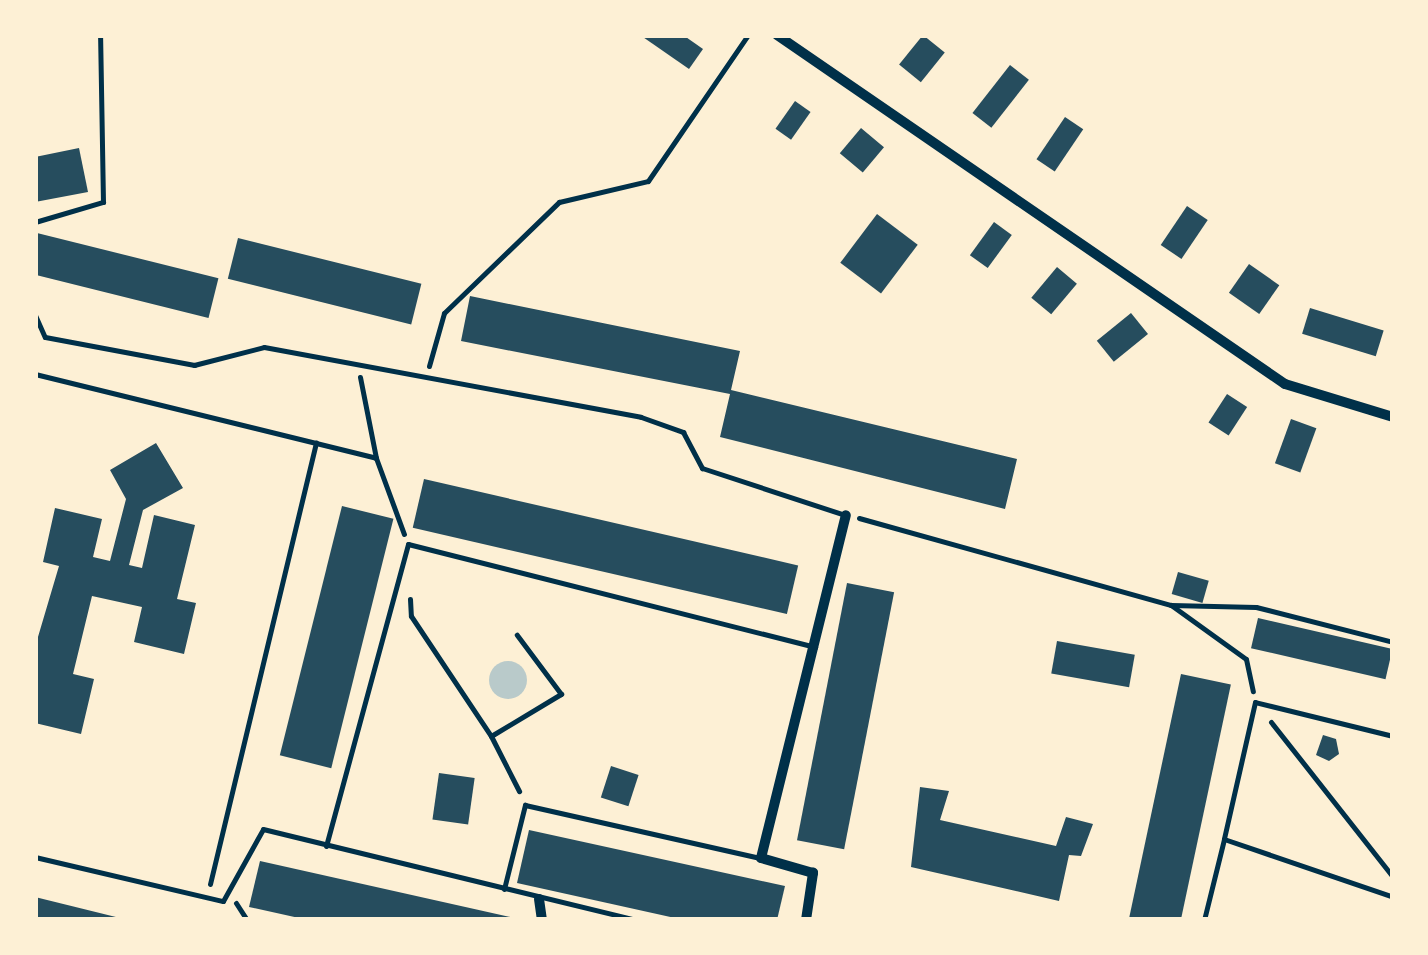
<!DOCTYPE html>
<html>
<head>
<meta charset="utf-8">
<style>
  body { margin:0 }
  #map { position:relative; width:1428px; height:955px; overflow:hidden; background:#fdf0d5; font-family:Lato,sans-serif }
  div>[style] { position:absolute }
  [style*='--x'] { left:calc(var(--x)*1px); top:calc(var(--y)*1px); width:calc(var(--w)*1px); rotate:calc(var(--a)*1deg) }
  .green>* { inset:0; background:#b9caca }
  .round { border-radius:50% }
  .building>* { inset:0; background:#264d5e; transform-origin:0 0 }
  .path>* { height:5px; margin:-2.5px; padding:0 2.5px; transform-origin:2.5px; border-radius:2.5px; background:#003049 }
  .service>* { height:5px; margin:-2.5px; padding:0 2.5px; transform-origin:2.5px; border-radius:2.5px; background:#003049 }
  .minor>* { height:10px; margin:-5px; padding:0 5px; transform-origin:5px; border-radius:5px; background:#003049 }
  span { translate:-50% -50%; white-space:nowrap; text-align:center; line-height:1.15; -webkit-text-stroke:10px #fdf0d5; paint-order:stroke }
  .frame { position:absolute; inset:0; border:38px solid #fdf0d5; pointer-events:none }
</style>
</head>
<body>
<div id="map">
  <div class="green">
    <div class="round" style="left:489px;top:661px;width:38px;height:38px"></div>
  </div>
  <div class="building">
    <div style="clip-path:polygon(640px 35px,683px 35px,703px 49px,689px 69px)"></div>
    <div style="left:923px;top:35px;width:28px;height:38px;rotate:39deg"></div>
    <div style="left:1010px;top:65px;width:24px;height:61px;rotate:38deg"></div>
    <div style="left:795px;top:101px;width:19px;height:34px;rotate:35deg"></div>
    <div style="left:1065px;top:117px;width:22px;height:51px;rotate:34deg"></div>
    <div style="left:861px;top:128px;width:30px;height:33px;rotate:40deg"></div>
    <div style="clip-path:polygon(79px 148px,88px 192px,35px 202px,35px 157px)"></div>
    <div style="left:1187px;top:206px;width:25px;height:47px;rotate:34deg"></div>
    <div style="left:877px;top:214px;width:51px;height:61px;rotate:37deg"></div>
    <div style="left:994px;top:222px;width:22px;height:41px;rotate:36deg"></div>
    <div style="left:37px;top:233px;width:187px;height:41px;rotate:14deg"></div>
    <div style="left:238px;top:238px;width:189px;height:42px;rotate:14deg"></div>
    <div style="left:1249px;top:264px;width:37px;height:35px;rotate:35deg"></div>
    <div style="left:1057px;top:267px;width:26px;height:40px;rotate:40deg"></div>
    <div style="clip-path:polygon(470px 296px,740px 351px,731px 390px,1017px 459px,1005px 509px,720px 437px,730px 394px,461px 341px)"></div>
    <div style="left:1310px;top:308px;width:77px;height:27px;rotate:17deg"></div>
    <div style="left:1131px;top:313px;width:27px;height:44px;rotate:51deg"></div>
    <div style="left:1227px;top:394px;width:24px;height:34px;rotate:33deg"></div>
    <div style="left:1291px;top:419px;width:27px;height:47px;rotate:20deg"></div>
    <div style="clip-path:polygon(156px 443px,183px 488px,143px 510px,129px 565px,142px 568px,154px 515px,195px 525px,177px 599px,196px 603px,184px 654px,134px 642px,142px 607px,92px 596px,73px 674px,94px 679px,81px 734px,35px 723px,35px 647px,59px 566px,43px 562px,55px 508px,102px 519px,93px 557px,110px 561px,126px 499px,110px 470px)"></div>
    <div style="left:424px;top:479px;width:384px;height:50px;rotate:13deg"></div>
    <div style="left:342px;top:506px;width:53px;height:257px;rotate:14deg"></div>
    <div style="left:1178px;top:572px;width:32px;height:23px;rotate:16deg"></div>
    <div style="left:847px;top:583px;width:48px;height:262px;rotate:11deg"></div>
    <div style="left:1258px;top:618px;width:138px;height:31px;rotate:13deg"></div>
    <div style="left:1057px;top:641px;width:79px;height:33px;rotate:10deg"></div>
    <div style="left:1181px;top:674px;width:51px;height:252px;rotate:12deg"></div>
    <div style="clip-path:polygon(1323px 735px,1336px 739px,1339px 754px,1329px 761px,1316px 755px)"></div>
    <div style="left:611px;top:766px;width:29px;height:33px;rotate:18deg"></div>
    <div style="left:439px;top:773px;width:36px;height:47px;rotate:8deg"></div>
    <div style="clip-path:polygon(920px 787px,949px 791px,940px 820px,1056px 846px,1066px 817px,1093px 824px,1081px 856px,1069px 855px,1059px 901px,911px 867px)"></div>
    <div style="clip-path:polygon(529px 830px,785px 886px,777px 920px,684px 920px,517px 883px)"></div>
    <div style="clip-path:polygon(260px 861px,515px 918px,515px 920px,308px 920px,249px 907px)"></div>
    <div style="clip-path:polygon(35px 897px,124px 919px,124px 920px,35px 920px)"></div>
  </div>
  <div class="path">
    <div style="--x:35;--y:222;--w:71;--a:-16.4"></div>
    <div style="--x:103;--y:202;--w:167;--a:-91"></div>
    <div style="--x:429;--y:366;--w:55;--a:-74.2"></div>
    <div style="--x:444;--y:313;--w:160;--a:-44"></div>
    <div style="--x:559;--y:202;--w:91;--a:-13.3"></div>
    <div style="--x:648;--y:181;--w:177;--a:-55.6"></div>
    <div style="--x:35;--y:374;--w:351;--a:13.8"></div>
    <div style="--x:376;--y:458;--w:81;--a:69.8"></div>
    <div style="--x:360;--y:377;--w:83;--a:78.8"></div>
    <div style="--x:859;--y:518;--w:324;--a:15.6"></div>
    <div style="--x:1171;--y:605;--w:92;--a:35.8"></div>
    <div style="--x:1246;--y:659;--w:33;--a:78"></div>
    <div style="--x:410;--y:599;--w:17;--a:87"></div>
    <div style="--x:411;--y:616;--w:144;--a:56.3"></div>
    <div style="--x:491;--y:736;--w:82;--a:-31"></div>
    <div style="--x:561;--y:694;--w:74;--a:-126.7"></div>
    <div style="--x:1171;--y:605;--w:85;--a:1.3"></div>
    <div style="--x:1256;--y:607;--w:141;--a:14.3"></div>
    <div style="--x:1271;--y:722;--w:197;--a:51.8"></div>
    <div style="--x:491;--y:736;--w:62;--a:63"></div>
    <div style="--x:210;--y:884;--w:454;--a:-76.5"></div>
    <div style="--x:236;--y:903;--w:20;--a:57"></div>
    <div style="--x:1390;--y:920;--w:4;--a:-34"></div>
  </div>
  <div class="service">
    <div style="--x:35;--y:315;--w:24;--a:66"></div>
    <div style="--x:45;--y:337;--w:152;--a:10.6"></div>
    <div style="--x:194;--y:365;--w:72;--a:-14.4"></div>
    <div style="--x:264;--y:347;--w:383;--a:10.5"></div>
    <div style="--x:641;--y:417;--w:45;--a:19.7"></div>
    <div style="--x:683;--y:432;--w:41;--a:62.2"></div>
    <div style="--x:702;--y:468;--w:151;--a:18.2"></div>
    <div style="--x:1393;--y:736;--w:142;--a:-166.2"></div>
    <div style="--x:1255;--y:702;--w:140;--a:102.8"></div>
    <div style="--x:1224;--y:839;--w:179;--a:18.9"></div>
    <div style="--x:326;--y:846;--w:313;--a:-74.8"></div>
    <div style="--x:408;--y:544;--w:420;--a:14.2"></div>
    <div style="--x:35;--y:857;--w:193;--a:13.2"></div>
    <div style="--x:223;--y:901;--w:82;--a:-60.9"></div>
    <div style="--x:263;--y:829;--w:385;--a:13.7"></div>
    <div style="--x:504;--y:889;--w:87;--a:-76"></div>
    <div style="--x:525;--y:805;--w:242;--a:12.7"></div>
    <div style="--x:1204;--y:920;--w:83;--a:-76.1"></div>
  </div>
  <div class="minor">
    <div style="--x:777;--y:35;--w:616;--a:34.49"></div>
    <div style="--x:1285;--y:384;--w:113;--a:17"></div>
    <div style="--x:539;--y:899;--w:21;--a:82"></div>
    <div style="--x:806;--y:920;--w:48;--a:-81.5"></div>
    <div style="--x:813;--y:873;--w:54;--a:-163.9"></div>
    <div style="--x:761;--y:858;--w:353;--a:-76.1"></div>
  </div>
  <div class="frame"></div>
</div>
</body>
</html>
